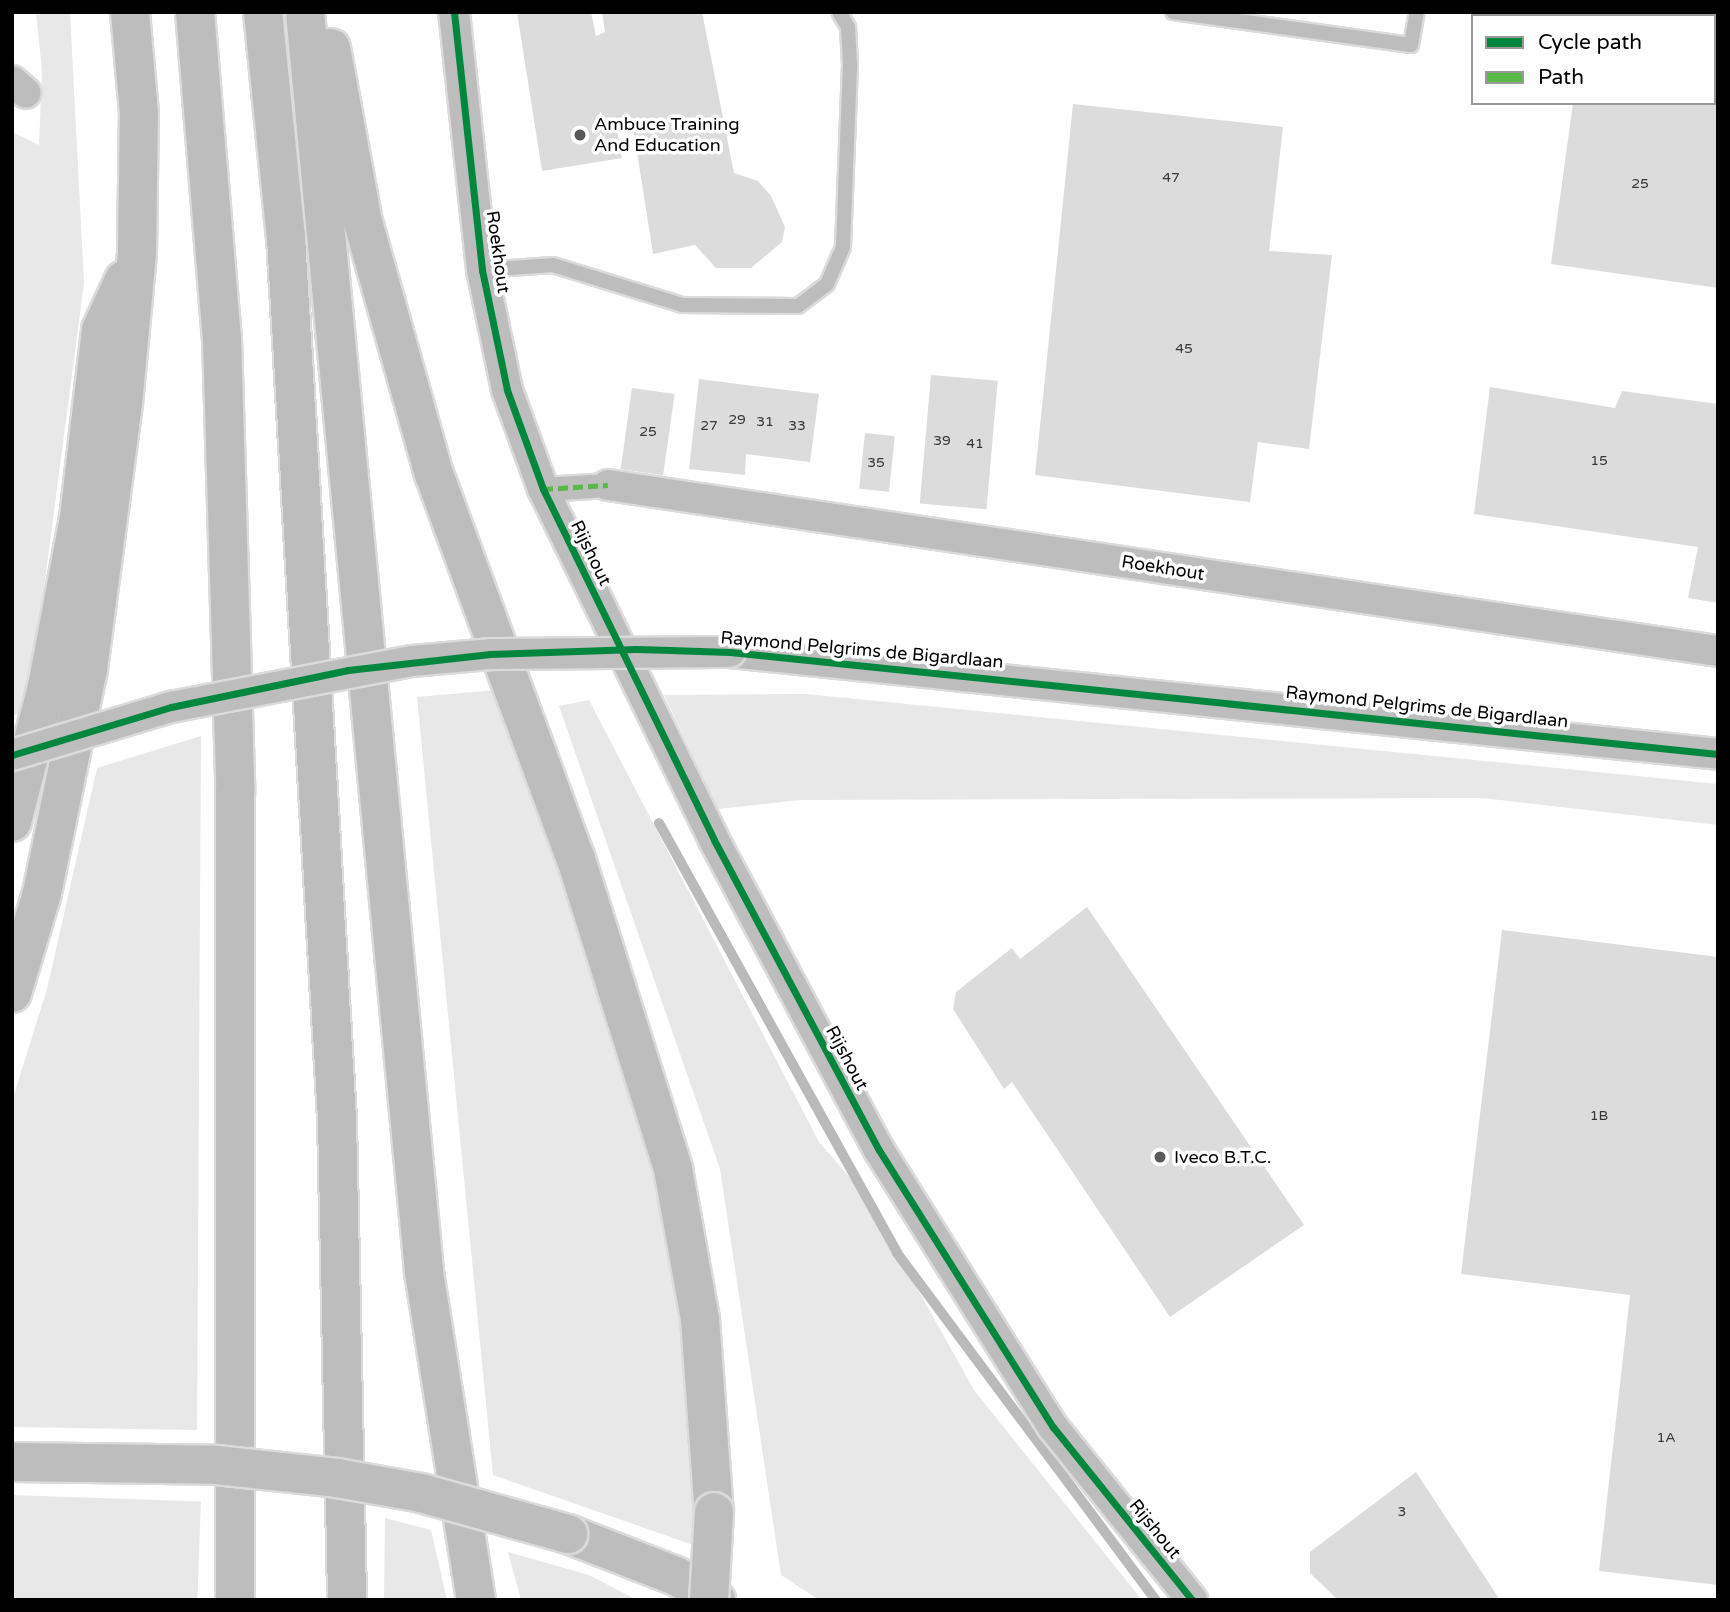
<!DOCTYPE html>
<html>
<head>
<meta charset="utf-8">
<style>
  body { margin:0 }
  #map { position:relative; width:1730px; height:1612px; overflow:hidden; background:#fff; font-family:"Varela Round",sans-serif }
  div>[style] { position:absolute }
  [style*='--x'] { left:calc(var(--x)*1px); top:calc(var(--y)*1px); width:calc(var(--w)*1px); rotate:calc(var(--a)*1deg) }
  .green>* { inset:0; background:#e8e8e8; transform-origin:0 0 }
  .stream>* { height:10px; margin:-5px; padding:0 5px; transform-origin:5px; border-radius:5px; background:#bababa }
  .building>* { inset:0; background:#dcdcdc; transform-origin:0 0 }
  .roads { filter:drop-shadow(2px 0 #dbdbdb) drop-shadow(-2px 0 #dbdbdb) drop-shadow(0 2px #dbdbdb) drop-shadow(0 -2px #dbdbdb) }
  .service>* { height:14px; margin:-7px; padding:0 7px; transform-origin:7px; border-radius:7px; background:#bdbdbd }
  .pedestrian>* { height:23px; margin:-11.5px; padding:0 11.5px; transform-origin:11.5px; border-radius:11.5px; background:#bdbdbd }
  .minor>* { height:30px; margin:-15px; padding:0 15px; transform-origin:15px; border-radius:15px; background:#bdbdbd }
  .motorway>* { height:38px; margin:-19px; padding:0 19px; transform-origin:19px; border-radius:19px; background:#bdbdbd }
  .bridges { filter:drop-shadow(2px 0 #dbdbdb) drop-shadow(-2px 0 #dbdbdb) drop-shadow(0 2px #dbdbdb) drop-shadow(0 -2px #dbdbdb) }
  .minor-bridge>* { height:30px; margin:-15px; padding:0 15px; transform-origin:15px; border-radius:15px; background:#bdbdbd }
  .motorway-bridge>* { height:38px; margin:-19px; padding:0 19px; transform-origin:19px; border-radius:19px; background:#bdbdbd }
  .quiet>* { height:5px; margin-top:-2.5px; transform-origin:0; background:repeating-linear-gradient(90deg,#58b947 0 10px,transparent 0 15px) }
  .cycleway>* { height:7px; margin:-3.5px; padding:0 3.5px; transform-origin:3.5px; border-radius:3.5px; background:#00873e }
  .dots>* { width:19px; height:19px; translate:-50% -50%; box-sizing:border-box; border:4px solid #fff; border-radius:50% }
  span { translate:-50% -50%; white-space:nowrap; text-align:center; line-height:1.15; -webkit-text-stroke:7px #fff; paint-order:stroke }
  .number-label { font-size:14px; color:#373737 }
  .number-label span { -webkit-text-stroke-width:0 }
  .poi-label { font-size:18px; color:#000 }
  .left { translate:0 -50%; text-align:left }
  .street-label { font-size:18px; color:#000 }
  .frame { position:absolute; inset:0; border:14px solid #000; pointer-events:none }
  .legend { position:absolute; left:1471px; top:14px; width:245px; height:91px; box-sizing:border-box; background:#fff; border:2px solid #999; margin:0; padding:9px 12px; list-style:none; font-size:21px; color:#000 }
  .legend li { display:flex; align-items:center; gap:14px; height:35px }
  .legend b { width:35px; border:2px solid #999 }
</style>
</head>
<body>
<div id="map">
  <div class="green">
    <div style="clip-path:polygon(36px 12px,70px 12px,84px 283px,28px 710px,12px 716px,12px 132px,39px 145px,42px 71px)"></div>
    <div style="clip-path:polygon(496px 690px,605px 998px,650px 1152px,687px 1337px,696px 1546px,493px 1475px,417px 697px)"></div>
    <div style="clip-path:polygon(806px 694px,1718px 784px,1718px 825px,1482px 798px,800px 800px,718px 809px,664px 695px)"></div>
    <div style="clip-path:polygon(589px 700px,819px 1142px,865px 1195px,974px 1390px,1142px 1600px,819px 1600px,781px 1575px,720px 1169px,559px 706px)"></div>
    <div style="clip-path:polygon(201px 736px,197px 1430px,12px 1427px,12px 1101px,47px 989px,97px 768px)"></div>
    <div style="left:12px;top:1495px;width:189px;height:105px;rotate:2deg"></div>
    <div style="clip-path:polygon(385px 1518px,431px 1530px,447px 1600px,384px 1600px)"></div>
    <div style="clip-path:polygon(508px 1552px,589px 1575px,637px 1600px,521px 1600px)"></div>
  </div>
  <div class="stream">
    <div style="--x:659;--y:823;--w:491;--a:61"></div>
    <div style="--x:897;--y:1253;--w:433;--a:53.3"></div>
  </div>
  <div class="building">
    <div style="clip-path:polygon(517px 12px,591px 12px,596px 36px,605px 32px,602px 12px,702px 12px,734px 173px,758px 181px,771px 196px,785px 227px,782px 242px,751px 268px,716px 268px,695px 245px,653px 254px,632px 120px,616px 124px,622px 158px,542px 171px)"></div>
    <div style="clip-path:polygon(1586px 12px,1718px 12px,1718px 288px,1551px 264px,1573px 103px,1714px 103px,1714px 16px)"></div>
    <div style="clip-path:polygon(1073px 104px,1283px 127px,1269px 251px,1332px 255px,1309px 449px,1258px 442px,1250px 502px,1035px 475px)"></div>
    <div style="left:931px;top:375px;width:67px;height:129px;rotate:5deg"></div>
    <div style="clip-path:polygon(699px 379px,819px 394px,810px 462px,746px 454px,745px 475px,689px 469px)"></div>
    <div style="clip-path:polygon(1490px 387px,1615px 408px,1622px 391px,1718px 404px,1718px 603px,1688px 598px,1698px 547px,1474px 514px)"></div>
    <div style="left:632px;top:388px;width:43px;height:82px;rotate:8deg"></div>
    <div style="left:865px;top:433px;width:30px;height:56px;rotate:6deg"></div>
    <div style="clip-path:polygon(1087px 907px,1304px 1225px,1170px 1317px,1012px 1082px,1004px 1089px,953px 1009px,956px 992px,1012px 948px,1020px 959px)"></div>
    <div style="clip-path:polygon(1502px 930px,1718px 957px,1718px 1585px,1599px 1571px,1630px 1295px,1461px 1274px)"></div>
    <div style="clip-path:polygon(1416px 1472px,1500px 1600px,1338px 1600px,1310px 1573px,1310px 1552px)"></div>
  </div>
  <div class="roads">
    <div class="service">
      <div style="--x:1173;--y:12;--w:240;--a:7.9"></div>
      <div style="--x:1411;--y:45;--w:34;--a:-80"></div>
      <div style="--x:482;--y:270;--w:71;--a:-4"></div>
      <div style="--x:553;--y:265;--w:135;--a:17.2"></div>
      <div style="--x:682;--y:305;--w:116;--a:0.5"></div>
      <div style="--x:798;--y:306;--w:36;--a:-37"></div>
      <div style="--x:827;--y:284;--w:40;--a:-66.6"></div>
      <div style="--x:843;--y:247;--w:182;--a:-87.8"></div>
      <div style="--x:850;--y:65;--w:38;--a:-93"></div>
      <div style="--x:848;--y:27;--w:17;--a:-121"></div>
    </div>
    <div class="pedestrian">
      <div style="--x:543;--y:489;--w:65;--a:-3.5"></div>
    </div>
    <div class="minor">
      <div style="--x:454;--y:12;--w:260;--a:83.8"></div>
      <div style="--x:482;--y:270;--w:123;--a:78.2"></div>
      <div style="--x:507;--y:390;--w:105;--a:70"></div>
      <div style="--x:543;--y:489;--w:390;--a:64"></div>
      <div style="--x:714;--y:840;--w:351;--a:62"></div>
      <div style="--x:879;--y:1150;--w:327;--a:57.9"></div>
      <div style="--x:1053;--y:1427;--w:222;--a:51.2"></div>
      <div style="--x:12;--y:81;--w:18;--a:41"></div>
      <div style="--x:608;--y:485;--w:1122;--a:8.51"></div>
      <div style="--x:730;--y:652;--w:993;--a:5.89"></div>
    </div>
    <div class="motorway">
      <div style="--x:195;--y:12;--w:328;--a:85.3"></div>
      <div style="--x:222;--y:339;--w:451;--a:88.3"></div>
      <div style="--x:235;--y:790;--w:810;--a:90"></div>
      <div style="--x:263;--y:12;--w:226;--a:84.2"></div>
      <div style="--x:286;--y:237;--w:883;--a:86.69"></div>
      <div style="--x:337;--y:1119;--w:481;--a:88.8"></div>
      <div style="--x:305;--y:12;--w:1266;--a:84.6"></div>
      <div style="--x:424;--y:1272;--w:332;--a:81"></div>
      <div style="--x:331;--y:48;--w:177;--a:79.6"></div>
      <div style="--x:363;--y:222;--w:262;--a:74.3"></div>
      <div style="--x:434;--y:474;--w:410;--a:69.8"></div>
      <div style="--x:576;--y:859;--w:325;--a:72.6"></div>
      <div style="--x:673;--y:1169;--w:152;--a:79.8"></div>
      <div style="--x:700;--y:1319;--w:194;--a:85.9"></div>
      <div style="--x:12;--y:822;--w:139;--a:-75.5"></div>
      <div style="--x:47;--y:687;--w:172;--a:-79.3"></div>
      <div style="--x:79;--y:518;--w:189;--a:-83.3"></div>
      <div style="--x:101;--y:330;--w:55;--a:-65.3"></div>
      <div style="--x:12;--y:993;--w:104;--a:-73.3"></div>
      <div style="--x:42;--y:893;--w:229;--a:-78.4"></div>
      <div style="--x:88;--y:669;--w:267;--a:-82.5"></div>
      <div style="--x:123;--y:404;--w:152;--a:-84.7"></div>
      <div style="--x:137;--y:253;--w:140;--a:-89.2"></div>
      <div style="--x:139;--y:113;--w:101;--a:-95.1"></div>
      <div style="--x:568;--y:1534;--w:116;--a:21.3"></div>
      <div style="--x:676;--y:1576;--w:47;--a:31"></div>
    </div>
  </div>
  <div class="bridges">
    <div class="minor-bridge">
      <div style="--x:12;--y:755;--w:166;--a:-16.8"></div>
      <div style="--x:171;--y:707;--w:245;--a:-10.8"></div>
      <div style="--x:412;--y:661;--w:78;--a:-5.1"></div>
      <div style="--x:490;--y:654;--w:240;--a:-0.5"></div>
    </div>
    <div class="motorway-bridge">
      <div style="--x:12;--y:1462;--w:204;--a:0.8"></div>
      <div style="--x:216;--y:1465;--w:122;--a:6.1"></div>
      <div style="--x:337;--y:1478;--w:85;--a:10.1"></div>
      <div style="--x:421;--y:1493;--w:153;--a:15.6"></div>
      <div style="--x:709;--y:1600;--w:88;--a:-86.7"></div>
    </div>
  </div>
  <div class="quiet">
    <div style="--x:543;--y:489;--w:65;--a:-3.5"></div>
  </div>
  <div class="cycleway">
    <div style="--x:454;--y:12;--w:260;--a:83.8"></div>
    <div style="--x:482;--y:270;--w:123;--a:78.2"></div>
    <div style="--x:507;--y:390;--w:105;--a:70"></div>
    <div style="--x:543;--y:489;--w:390;--a:64"></div>
    <div style="--x:714;--y:840;--w:351;--a:62"></div>
    <div style="--x:879;--y:1150;--w:327;--a:57.9"></div>
    <div style="--x:1053;--y:1427;--w:222;--a:51.2"></div>
    <div style="--x:12;--y:755;--w:166;--a:-16.8"></div>
    <div style="--x:171;--y:707;--w:181;--a:-11.8"></div>
    <div style="--x:348;--y:670;--w:143;--a:-6.4"></div>
    <div style="--x:490;--y:654;--w:146;--a:-2"></div>
    <div style="--x:636;--y:649;--w:94;--a:1.8"></div>
    <div style="--x:730;--y:652;--w:993;--a:5.89"></div>
  </div>
  <div class="dots">
    <div style="left:580px;top:135px;background:#595959"></div>
    <div style="left:1160px;top:1157px;background:#595959"></div>
  </div>
  <div class="number-label">
    <span style="left:1171px;top:178px">47</span>
    <span style="left:1640px;top:184px">25</span>
    <span style="left:1184px;top:349px">45</span>
    <span style="left:737px;top:420px">29</span>
    <span style="left:765px;top:422px">31</span>
    <span style="left:709px;top:426px">27</span>
    <span style="left:797px;top:426px">33</span>
    <span style="left:648px;top:432px">25</span>
    <span style="left:942px;top:441px">39</span>
    <span style="left:975px;top:444px">41</span>
    <span style="left:1599px;top:461px">15</span>
    <span style="left:876px;top:463px">35</span>
    <span style="left:1599px;top:1116px">1B</span>
    <span style="left:1666px;top:1438px">1A</span>
    <span style="left:1402px;top:1512px">3</span>
  </div>
  <div class="poi-label">
    <span class="left" style="left:594px;top:135px">Ambuce Training<br>And Education</span>
    <span class="left" style="left:1174px;top:1157px">Iveco B.T.C.</span>
  </div>
  <div class="street-label">
    <span style="left:498px;top:252px;rotate:82deg">Roekhout</span>
    <span style="left:591px;top:553px;rotate:64deg">Rijshout</span>
    <span style="left:1163px;top:568px;rotate:9deg">Roekhout</span>
    <span style="left:862px;top:650px;rotate:5deg">Raymond Pelgrims de Bigardlaan</span>
    <span style="left:1427px;top:707px;rotate:6deg">Raymond Pelgrims de Bigardlaan</span>
    <span style="left:847px;top:1058px;rotate:62deg">Rijshout</span>
    <span style="left:1155px;top:1529px;rotate:51deg">Rijshout</span>
  </div>
  <div class="frame"></div>
  <ul class="legend">
  <li><b style="height:9px;background:#00873e"></b>Cycle path</li>
  <li><b style="height:9px;background:#58b947"></b>Path</li>
  </ul>
</div>
</body>
</html>
